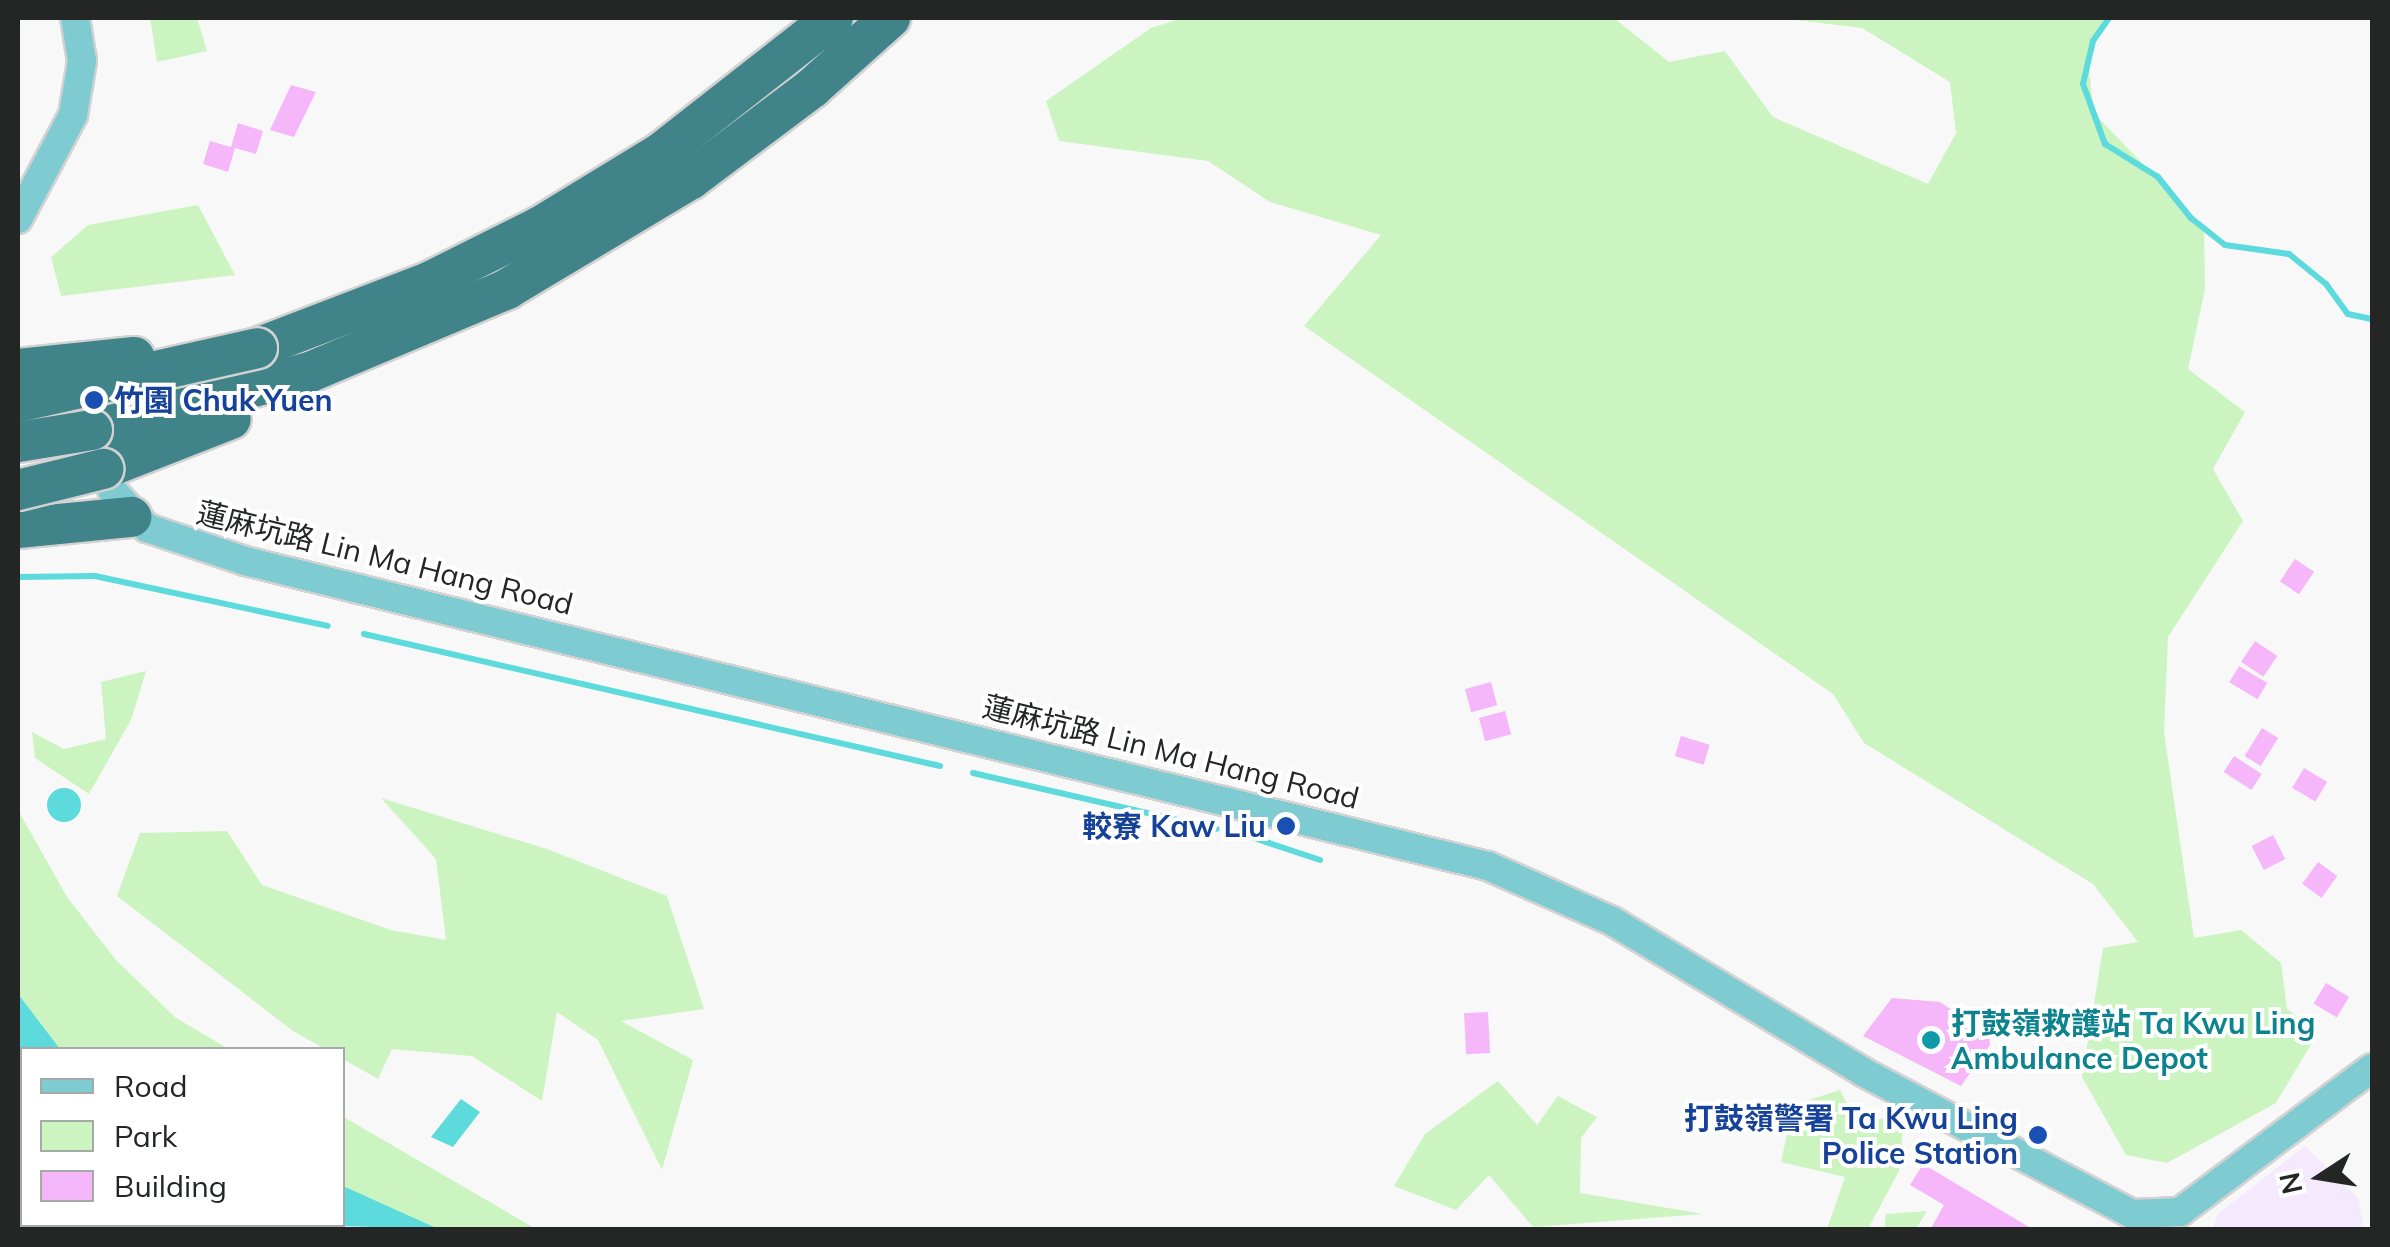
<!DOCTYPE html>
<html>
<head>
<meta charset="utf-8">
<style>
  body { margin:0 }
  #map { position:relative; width:2390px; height:1247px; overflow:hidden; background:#f8f8f9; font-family:Mulish,"Noto Sans SC",sans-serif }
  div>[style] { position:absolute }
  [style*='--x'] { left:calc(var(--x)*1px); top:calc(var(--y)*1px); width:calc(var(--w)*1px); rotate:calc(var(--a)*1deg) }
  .industrial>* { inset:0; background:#f5e9fd }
  .green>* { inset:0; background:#ccf4c0 }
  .water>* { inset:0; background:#5cdadc }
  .round { border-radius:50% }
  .stream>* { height:6px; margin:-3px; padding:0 3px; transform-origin:3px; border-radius:3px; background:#5cdadc }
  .building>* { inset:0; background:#f5b7f9; transform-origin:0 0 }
  .roads { filter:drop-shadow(2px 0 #d2d2d3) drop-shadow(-2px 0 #d2d2d3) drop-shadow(0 2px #d2d2d3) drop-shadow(0 -2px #d2d2d3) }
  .minor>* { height:28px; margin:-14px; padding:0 14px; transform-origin:14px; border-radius:14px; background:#7ecbd2 }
  .highway>* { height:40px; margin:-20px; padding:0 20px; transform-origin:20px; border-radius:20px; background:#408389 }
  .bridges { filter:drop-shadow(2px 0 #d2d2d3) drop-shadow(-2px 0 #d2d2d3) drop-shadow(0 2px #d2d2d3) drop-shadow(0 -2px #d2d2d3) }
  .highway-bridge>* { height:40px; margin:-20px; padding:0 20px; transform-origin:20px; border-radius:20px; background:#408389 }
  .dots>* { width:28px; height:28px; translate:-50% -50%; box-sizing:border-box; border:5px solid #fff; border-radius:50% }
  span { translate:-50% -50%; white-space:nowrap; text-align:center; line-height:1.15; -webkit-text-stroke:8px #fff; paint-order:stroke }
  .transit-label { font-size:30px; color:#164399; font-weight:700 }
  .left { translate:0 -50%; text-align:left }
  .right { translate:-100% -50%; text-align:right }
  .street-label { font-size:30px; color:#242525 }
  .culture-label { font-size:30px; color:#0d838f; font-weight:700 }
  .frame { position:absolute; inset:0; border:20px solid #242525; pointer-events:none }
  .legend { position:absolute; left:20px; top:1047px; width:325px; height:180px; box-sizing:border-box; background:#fff; border:2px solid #a7a8a8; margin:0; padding:12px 18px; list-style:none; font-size:30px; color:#242525 }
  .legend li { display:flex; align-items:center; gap:20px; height:50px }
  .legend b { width:50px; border:2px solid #a7a8a8 }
  .north { position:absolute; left:2270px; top:1127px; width:100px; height:100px; -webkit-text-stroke:8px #fff; paint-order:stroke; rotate:258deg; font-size:28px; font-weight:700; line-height:40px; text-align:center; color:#242525 }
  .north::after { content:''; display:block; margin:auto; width:35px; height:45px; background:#242525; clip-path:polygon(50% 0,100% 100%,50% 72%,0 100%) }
</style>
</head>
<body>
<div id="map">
  <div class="industrial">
    <div style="clip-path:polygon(2305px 1146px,2358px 1198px,2364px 1229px,2212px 1229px,2219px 1213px)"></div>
  </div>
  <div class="green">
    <div style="clip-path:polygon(150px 18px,197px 18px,207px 51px,157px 62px)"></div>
    <div style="clip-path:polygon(1182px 18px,1614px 18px,1669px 62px,1725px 51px,1773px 117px,1928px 184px,1956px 133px,1950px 82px,1862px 28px,1779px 18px,2104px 18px,2088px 62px,2094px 113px,2204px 228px,2205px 289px,2188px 369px,2245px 412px,2213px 469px,2243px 521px,2168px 637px,2164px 732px,2194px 938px,2241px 930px,2281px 963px,2287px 1009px,2318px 1033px,2276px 1103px,2167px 1163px,2126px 1155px,2082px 1077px,2103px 948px,2138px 942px,2093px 884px,1864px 743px,1833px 694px,1304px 326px,1381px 235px,1270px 202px,1208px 161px,1059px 141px,1046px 101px,1151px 28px)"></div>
    <div style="clip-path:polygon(198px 205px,235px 275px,61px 296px,51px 257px,88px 225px)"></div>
    <div style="clip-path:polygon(146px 671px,131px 720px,89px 794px,35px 758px,32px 732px,64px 749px,106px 739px,101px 682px)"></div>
    <div style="clip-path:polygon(381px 798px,547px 849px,667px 896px,704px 1009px,621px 1021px,693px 1060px,662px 1170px,598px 1040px,557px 1012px,542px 1101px,472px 1056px,392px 1049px,378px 1079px,343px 1059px,342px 1050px,325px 1049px,293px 1031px,117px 896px,140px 833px,227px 831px,262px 885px,391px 930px,446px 940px,436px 859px)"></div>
    <div style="clip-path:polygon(18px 810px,67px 897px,116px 960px,176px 1018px,229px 1049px,60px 1049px,31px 1018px,18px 993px)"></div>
    <div style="clip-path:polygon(1498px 1081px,1537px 1125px,1558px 1096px,1597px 1117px,1581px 1138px,1580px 1193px,1703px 1214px,1533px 1227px,1489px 1175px,1456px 1210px,1394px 1186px,1425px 1134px)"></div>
    <div style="clip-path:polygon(1840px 1090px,1856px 1122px,1904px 1116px,1899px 1171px,1868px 1229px,1827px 1229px,1845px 1177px,1781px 1162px,1793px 1105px)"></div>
    <div style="clip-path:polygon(342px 1116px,536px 1229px,425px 1229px,343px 1188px)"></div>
    <div style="clip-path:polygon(1927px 1211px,1916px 1229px,1884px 1229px,1886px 1214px)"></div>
  </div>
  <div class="water">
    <div class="round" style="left:47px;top:788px;width:34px;height:34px"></div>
    <div style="clip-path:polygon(18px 994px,60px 1049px,22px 1050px,22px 1101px)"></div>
    <div style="clip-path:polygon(461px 1099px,480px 1112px,453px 1147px,431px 1137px)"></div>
    <div style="clip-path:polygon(343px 1186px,434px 1227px,438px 1229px,307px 1225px,342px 1224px)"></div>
  </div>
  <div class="stream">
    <div style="--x:2109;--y:18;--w:28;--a:125"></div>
    <div style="--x:2093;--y:41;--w:44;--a:103.1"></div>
    <div style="--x:2083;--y:84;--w:64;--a:69.9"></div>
    <div style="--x:2105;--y:144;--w:62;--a:31.9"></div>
    <div style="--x:2158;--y:177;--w:53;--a:51.2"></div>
    <div style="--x:2191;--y:218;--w:43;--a:38.5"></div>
    <div style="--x:2225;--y:245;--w:65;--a:8"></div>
    <div style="--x:2289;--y:254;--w:48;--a:39"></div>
    <div style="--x:2326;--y:284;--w:37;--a:54"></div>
    <div style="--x:2348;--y:314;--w:25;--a:12"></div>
    <div style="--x:18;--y:577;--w:77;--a:-0.7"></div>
    <div style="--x:95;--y:576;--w:238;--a:12.1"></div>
    <div style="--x:364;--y:634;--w:591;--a:12.91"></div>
    <div style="--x:973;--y:773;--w:250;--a:12.9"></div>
    <div style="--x:1248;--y:836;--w:76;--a:18.4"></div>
  </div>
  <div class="building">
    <div style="clip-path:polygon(291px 85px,316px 92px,294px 137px,270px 130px)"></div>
    <div style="clip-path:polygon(238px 123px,263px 131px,256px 154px,235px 148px,228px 172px,203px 164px,210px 141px,231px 147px)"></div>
    <div style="left:2295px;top:559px;width:23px;height:27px;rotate:34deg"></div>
    <div style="left:2255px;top:641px;width:27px;height:25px;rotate:34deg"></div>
    <div style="left:2239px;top:666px;width:33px;height:19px;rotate:31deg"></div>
    <div style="left:1491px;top:682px;width:24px;height:27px;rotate:75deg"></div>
    <div style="left:1505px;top:711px;width:24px;height:27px;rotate:75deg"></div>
    <div style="left:2262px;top:728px;width:19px;height:33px;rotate:32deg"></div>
    <div style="left:1681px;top:736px;width:30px;height:21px;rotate:17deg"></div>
    <div style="left:2234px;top:756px;width:33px;height:19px;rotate:33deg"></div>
    <div style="left:2304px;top:768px;width:27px;height:23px;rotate:31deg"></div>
    <div style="left:2273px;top:835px;width:27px;height:24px;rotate:63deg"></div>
    <div style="left:2318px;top:862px;width:24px;height:27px;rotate:36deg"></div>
    <div style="left:2326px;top:983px;width:27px;height:24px;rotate:31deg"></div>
    <div style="clip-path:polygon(1892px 998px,1940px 1002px,1989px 1035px,1990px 1045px,1961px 1086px,1863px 1036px)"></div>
    <div style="left:1488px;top:1012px;width:41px;height:24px;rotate:87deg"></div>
    <div style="clip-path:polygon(1923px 1164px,2029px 1227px,2027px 1230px,1930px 1230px,1944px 1205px,1910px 1185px)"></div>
  </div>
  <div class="roads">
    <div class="minor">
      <div style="--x:18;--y:219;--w:118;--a:-62.1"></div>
      <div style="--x:73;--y:115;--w:55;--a:-80.5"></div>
      <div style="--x:82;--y:61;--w:44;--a:-99.2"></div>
      <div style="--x:112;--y:490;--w:52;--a:47.4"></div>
      <div style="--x:147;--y:528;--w:103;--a:18.6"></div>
      <div style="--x:245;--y:561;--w:1280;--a:13.79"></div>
      <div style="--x:1488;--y:866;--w:136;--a:23.9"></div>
      <div style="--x:1612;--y:921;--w:293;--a:31"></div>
      <div style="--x:1863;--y:1072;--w:304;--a:27.8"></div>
      <div style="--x:2132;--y:1214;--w:48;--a:-2.4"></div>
      <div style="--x:2180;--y:1212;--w:240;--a:-36.9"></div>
    </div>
    <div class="highway">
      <div style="--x:257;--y:348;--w:184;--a:-21"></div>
      <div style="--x:429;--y:282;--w:125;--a:-26.6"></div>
      <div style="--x:541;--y:226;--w:142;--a:-31.4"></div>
      <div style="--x:662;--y:152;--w:217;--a:-38.1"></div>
      <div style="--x:92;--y:430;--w:226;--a:-14.9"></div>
      <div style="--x:310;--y:372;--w:214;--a:-22.8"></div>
      <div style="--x:507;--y:289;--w:214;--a:-30.9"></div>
      <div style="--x:691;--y:179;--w:151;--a:-36.9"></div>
      <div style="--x:812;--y:88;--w:105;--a:-41.9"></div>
      <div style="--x:103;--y:469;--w:137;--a:-21.3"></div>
      <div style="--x:18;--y:528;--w:114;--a:-5.6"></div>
    </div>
  </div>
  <div class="bridges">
    <div class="highway-bridge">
      <div style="--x:18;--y:369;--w:117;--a:-5.9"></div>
      <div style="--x:18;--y:402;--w:245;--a:-12.7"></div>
      <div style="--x:18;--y:442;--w:75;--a:-9.2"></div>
      <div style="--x:18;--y:490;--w:88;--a:-13.9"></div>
    </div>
  </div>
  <div class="dots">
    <div style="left:94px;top:400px;background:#1a4fb4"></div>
    <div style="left:1286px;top:826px;background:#1a4fb4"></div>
    <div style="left:1931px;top:1040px;background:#0f9aa8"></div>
    <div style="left:2038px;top:1135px;background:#1a4fb4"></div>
  </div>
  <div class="transit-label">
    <span class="left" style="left:114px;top:400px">竹園 Chuk Yuen</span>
    <span class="right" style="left:1266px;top:826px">較寮 Kaw Liu</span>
    <span class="right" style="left:2018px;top:1135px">打鼓嶺警署 Ta Kwu Ling<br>Police Station</span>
  </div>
  <div class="street-label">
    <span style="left:385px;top:558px;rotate:14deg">蓮麻坑路 Lin Ma Hang Road</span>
    <span style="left:1171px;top:752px;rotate:14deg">蓮麻坑路 Lin Ma Hang Road</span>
  </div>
  <div class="culture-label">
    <span class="left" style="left:1951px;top:1040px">打鼓嶺救護站 Ta Kwu Ling<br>Ambulance Depot</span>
  </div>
  <div class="frame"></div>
  <ul class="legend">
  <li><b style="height:12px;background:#7ecbd2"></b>Road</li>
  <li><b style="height:28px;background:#ccf4c0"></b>Park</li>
  <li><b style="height:28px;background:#f5b7f9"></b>Building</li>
  </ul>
  <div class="north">N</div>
</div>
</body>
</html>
